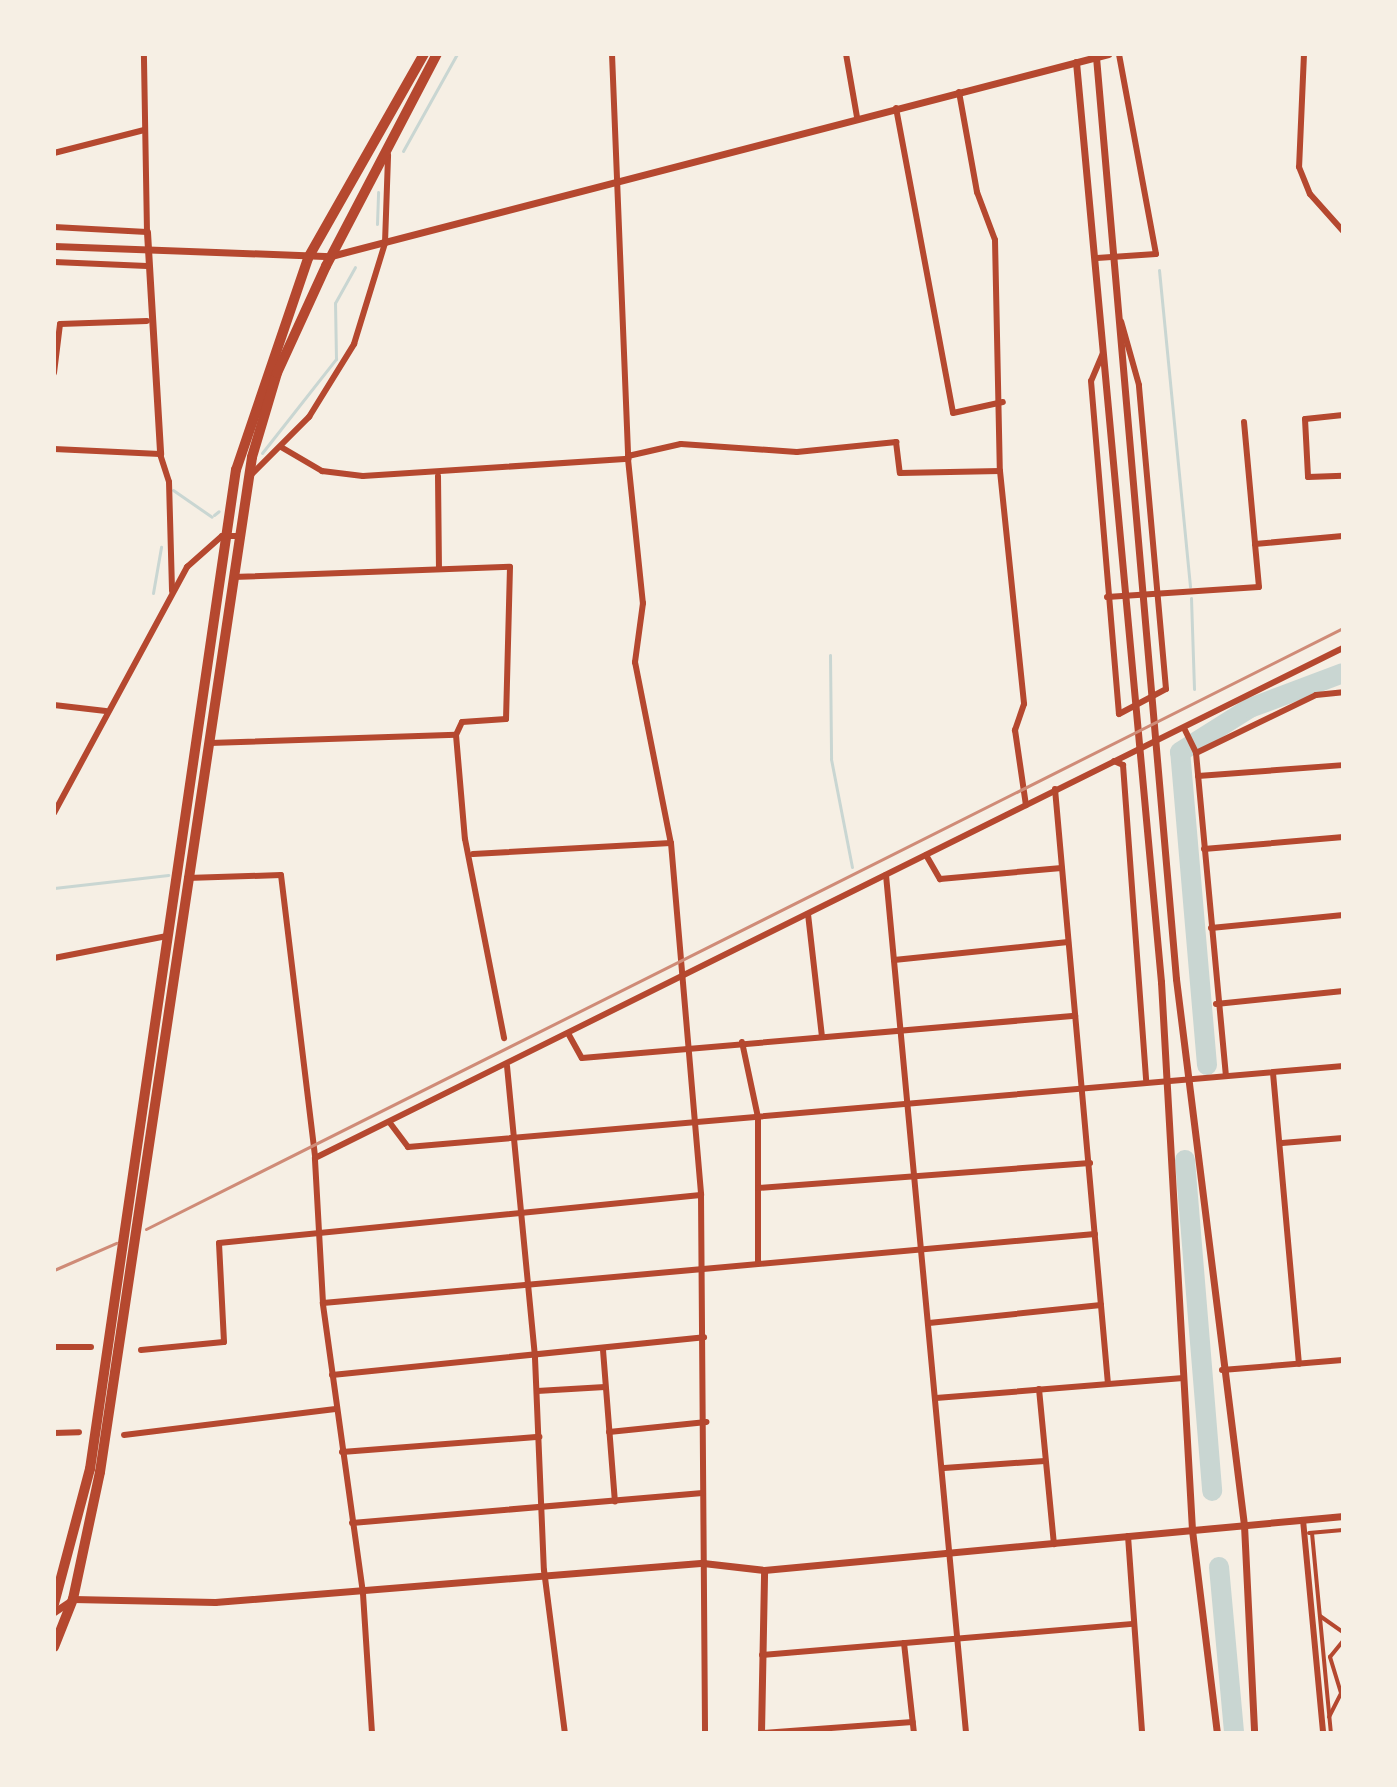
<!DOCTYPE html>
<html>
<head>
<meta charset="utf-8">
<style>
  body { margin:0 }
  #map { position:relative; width:1397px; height:1787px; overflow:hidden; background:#f6efe4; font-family:"PT Sans Narrow",sans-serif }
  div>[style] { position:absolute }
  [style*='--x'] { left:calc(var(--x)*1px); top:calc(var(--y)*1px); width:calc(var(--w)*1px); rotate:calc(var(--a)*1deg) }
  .stream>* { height:3px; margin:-1.5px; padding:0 1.5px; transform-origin:1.5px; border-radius:1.5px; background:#c9d6d2 }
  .river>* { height:20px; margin:-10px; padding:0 10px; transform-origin:10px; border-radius:10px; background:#c9d6d2 }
  .pedestrian>* { height:4px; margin:-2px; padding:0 2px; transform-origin:2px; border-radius:2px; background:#b5482f }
  .minor>* { height:6px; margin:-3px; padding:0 3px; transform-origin:3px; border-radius:3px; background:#b5482f }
  .tertiary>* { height:7px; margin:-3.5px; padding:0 3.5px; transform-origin:3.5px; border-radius:3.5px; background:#b5482f }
  .trunk>* { height:10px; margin:-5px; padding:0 5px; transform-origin:5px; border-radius:5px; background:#b5482f }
  .rail>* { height:3px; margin:-1.5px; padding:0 1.5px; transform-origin:1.5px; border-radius:1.5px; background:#cf8b77 }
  span { translate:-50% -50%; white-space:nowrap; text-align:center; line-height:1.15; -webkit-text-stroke:8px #f6efe4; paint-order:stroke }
  .frame { position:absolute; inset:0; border:56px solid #f6efe4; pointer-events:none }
</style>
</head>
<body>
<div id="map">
  <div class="stream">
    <div style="--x:403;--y:151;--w:111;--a:-60.9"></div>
    <div style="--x:377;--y:224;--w:32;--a:-88"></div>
    <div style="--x:1159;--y:270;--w:318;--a:84.4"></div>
    <div style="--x:262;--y:453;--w:120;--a:-51.8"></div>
    <div style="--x:336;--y:359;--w:56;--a:-91"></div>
    <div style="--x:335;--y:303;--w:41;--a:-60.9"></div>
    <div style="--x:173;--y:490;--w:47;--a:34.7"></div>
    <div style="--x:214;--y:515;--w:6;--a:-39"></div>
    <div style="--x:153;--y:593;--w:47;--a:-80.1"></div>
    <div style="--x:1191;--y:598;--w:91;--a:88.1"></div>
    <div style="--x:830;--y:655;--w:104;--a:89.4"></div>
    <div style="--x:831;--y:759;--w:110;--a:79"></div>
    <div style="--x:54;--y:888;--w:115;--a:-6.5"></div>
  </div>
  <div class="river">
    <div style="--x:1207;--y:1065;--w:314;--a:-94.9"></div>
    <div style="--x:1180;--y:752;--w:83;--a:-32.2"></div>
    <div style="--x:1250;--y:708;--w:99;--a:-20.6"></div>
    <div style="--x:1185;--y:1160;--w:332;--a:85.3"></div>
    <div style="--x:1219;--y:1567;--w:167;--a:84.8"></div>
  </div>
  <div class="pedestrian">
    <div style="--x:1309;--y:1533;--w:34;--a:-5"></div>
    <div style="--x:1312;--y:1533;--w:201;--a:84.6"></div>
    <div style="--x:1320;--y:1616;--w:28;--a:35"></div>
    <div style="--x:1329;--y:1717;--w:27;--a:-63"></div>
    <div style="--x:1341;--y:1693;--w:38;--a:-107"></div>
    <div style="--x:1330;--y:1657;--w:21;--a:-51"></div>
  </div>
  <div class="minor">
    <div style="--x:612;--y:54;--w:405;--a:87.7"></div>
    <div style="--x:846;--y:54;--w:64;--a:80.1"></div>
    <div style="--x:1304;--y:54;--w:113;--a:92.5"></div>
    <div style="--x:1299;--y:167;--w:29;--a:68"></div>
    <div style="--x:1310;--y:194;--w:50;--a:48.3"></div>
    <div style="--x:959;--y:92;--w:102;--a:79.8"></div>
    <div style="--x:977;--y:192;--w:51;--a:69.4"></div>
    <div style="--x:995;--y:240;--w:231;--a:88.8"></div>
    <div style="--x:1000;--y:471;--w:234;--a:84.1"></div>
    <div style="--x:1024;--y:704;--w:28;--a:109"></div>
    <div style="--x:1015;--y:730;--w:76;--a:81.7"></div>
    <div style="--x:896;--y:108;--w:310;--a:79.4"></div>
    <div style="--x:953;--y:413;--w:51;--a:-12.4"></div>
    <div style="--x:54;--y:153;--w:93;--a:-14.3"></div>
    <div style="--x:54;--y:227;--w:93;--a:3.1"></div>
    <div style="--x:147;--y:232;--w:178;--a:-91"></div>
    <div style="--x:1097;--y:258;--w:59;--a:-3.9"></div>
    <div style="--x:1156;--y:254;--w:203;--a:-100.5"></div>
    <div style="--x:54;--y:262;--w:93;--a:2.5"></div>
    <div style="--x:1103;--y:353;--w:30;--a:113"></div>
    <div style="--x:1091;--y:381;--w:334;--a:85.2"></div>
    <div style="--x:1119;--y:714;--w:53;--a:-28"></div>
    <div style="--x:1166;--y:689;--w:305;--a:-95.1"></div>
    <div style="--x:1139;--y:385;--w:66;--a:-105.7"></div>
    <div style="--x:54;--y:373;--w:49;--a:-83"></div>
    <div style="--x:60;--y:324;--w:87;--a:-2"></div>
    <div style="--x:1343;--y:415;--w:38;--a:174"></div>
    <div style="--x:1305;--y:419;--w:58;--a:87"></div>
    <div style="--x:1308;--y:477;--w:35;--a:-2"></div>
    <div style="--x:1244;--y:422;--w:122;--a:84.8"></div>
    <div style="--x:281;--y:447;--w:48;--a:30.3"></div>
    <div style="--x:322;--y:471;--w:41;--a:7"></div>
    <div style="--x:363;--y:476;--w:266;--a:-3.7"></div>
    <div style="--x:628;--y:459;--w:145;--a:84.1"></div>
    <div style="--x:643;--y:603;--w:60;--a:97.7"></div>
    <div style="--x:635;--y:662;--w:185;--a:78.8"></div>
    <div style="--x:671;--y:843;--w:353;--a:85.1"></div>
    <div style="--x:701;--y:1195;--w:538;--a:89.57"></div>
    <div style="--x:54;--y:449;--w:106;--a:2.7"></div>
    <div style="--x:160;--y:454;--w:29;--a:72"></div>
    <div style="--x:169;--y:482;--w:109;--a:88.4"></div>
    <div style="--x:628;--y:456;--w:54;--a:-12.8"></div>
    <div style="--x:681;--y:444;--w:116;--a:3.9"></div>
    <div style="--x:797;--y:452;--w:100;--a:-5.8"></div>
    <div style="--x:896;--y:442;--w:31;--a:83"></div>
    <div style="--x:900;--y:473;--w:100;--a:-1.1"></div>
    <div style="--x:252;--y:474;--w:81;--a:-45"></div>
    <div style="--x:309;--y:417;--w:86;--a:-58.3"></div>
    <div style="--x:354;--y:344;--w:106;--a:-72.9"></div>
    <div style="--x:385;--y:243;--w:88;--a:-88"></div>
    <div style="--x:438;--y:476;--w:93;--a:89.4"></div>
    <div style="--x:233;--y:577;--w:277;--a:-2.1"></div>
    <div style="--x:510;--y:567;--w:152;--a:91.5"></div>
    <div style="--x:506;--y:719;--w:44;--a:176.1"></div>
    <div style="--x:462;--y:722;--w:14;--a:115"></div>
    <div style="--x:1107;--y:597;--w:152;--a:-3.8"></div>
    <div style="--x:1259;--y:587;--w:43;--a:-95.3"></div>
    <div style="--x:1255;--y:544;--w:88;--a:-5.2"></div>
    <div style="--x:54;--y:705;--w:52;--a:6.6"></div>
    <div style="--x:1184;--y:728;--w:28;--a:64"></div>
    <div style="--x:1196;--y:753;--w:322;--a:84.7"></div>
    <div style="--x:210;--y:743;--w:246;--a:-1.9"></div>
    <div style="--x:456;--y:735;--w:104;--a:85.1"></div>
    <div style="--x:465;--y:839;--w:203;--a:78.9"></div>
    <div style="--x:1196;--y:753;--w:133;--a:-25.8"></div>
    <div style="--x:1316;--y:695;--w:27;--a:-6"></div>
    <div style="--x:1114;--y:761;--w:10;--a:24"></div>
    <div style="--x:1123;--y:765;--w:316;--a:85.8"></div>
    <div style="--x:1198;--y:776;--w:145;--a:-4.3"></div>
    <div style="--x:1055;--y:789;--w:597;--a:84.91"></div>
    <div style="--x:54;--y:813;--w:280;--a:-61.6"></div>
    <div style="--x:187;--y:567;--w:47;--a:-41.5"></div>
    <div style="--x:222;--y:536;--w:16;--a:0"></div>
    <div style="--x:1204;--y:849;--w:140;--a:-4.9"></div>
    <div style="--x:473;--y:854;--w:198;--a:-3.2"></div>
    <div style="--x:926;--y:855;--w:28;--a:60"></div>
    <div style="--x:940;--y:879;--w:122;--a:-5.2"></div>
    <div style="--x:886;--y:875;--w:862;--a:84.67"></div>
    <div style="--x:187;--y:878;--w:94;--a:-1.8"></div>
    <div style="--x:281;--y:875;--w:285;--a:83.1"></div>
    <div style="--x:808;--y:914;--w:123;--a:83.5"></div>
    <div style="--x:1211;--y:928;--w:133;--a:-5.6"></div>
    <div style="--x:54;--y:958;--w:115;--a:-11"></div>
    <div style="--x:894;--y:960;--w:175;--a:-5.9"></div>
    <div style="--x:1216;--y:1004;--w:128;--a:-5.8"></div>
    <div style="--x:569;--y:1035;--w:26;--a:61"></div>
    <div style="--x:582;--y:1058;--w:495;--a:-4.9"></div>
    <div style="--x:742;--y:1042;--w:77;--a:78"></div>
    <div style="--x:758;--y:1117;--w:146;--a:90"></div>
    <div style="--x:507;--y:1066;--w:293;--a:84.5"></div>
    <div style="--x:535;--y:1358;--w:212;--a:87.6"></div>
    <div style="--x:544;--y:1570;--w:164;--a:82.7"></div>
    <div style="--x:1273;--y:1073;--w:292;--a:84.9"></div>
    <div style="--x:390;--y:1123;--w:30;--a:53"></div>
    <div style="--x:408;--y:1147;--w:939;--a:-4.95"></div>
    <div style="--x:1282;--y:1143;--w:61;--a:-4.7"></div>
    <div style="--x:758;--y:1188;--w:333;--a:-4.3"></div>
    <div style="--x:323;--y:1303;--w:775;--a:-5.11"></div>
    <div style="--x:929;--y:1323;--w:173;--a:-6"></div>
    <div style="--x:54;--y:1347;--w:37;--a:0"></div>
    <div style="--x:141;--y:1350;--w:83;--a:-5.5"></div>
    <div style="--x:224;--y:1342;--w:99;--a:-92.9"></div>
    <div style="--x:219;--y:1243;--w:484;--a:-5.7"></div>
    <div style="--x:603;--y:1350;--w:152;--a:85.5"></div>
    <div style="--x:1222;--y:1370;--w:121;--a:-4.7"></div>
    <div style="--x:332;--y:1375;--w:374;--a:-5.8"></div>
    <div style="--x:1039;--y:1389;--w:156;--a:84.5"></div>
    <div style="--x:537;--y:1391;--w:68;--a:-3.4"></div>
    <div style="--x:936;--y:1398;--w:248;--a:-4.6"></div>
    <div style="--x:609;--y:1432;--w:98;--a:-5.9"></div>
    <div style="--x:54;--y:1433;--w:25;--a:-2"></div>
    <div style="--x:124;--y:1435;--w:213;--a:-7"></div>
    <div style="--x:342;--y:1452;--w:198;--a:-4.4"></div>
    <div style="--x:944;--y:1468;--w:101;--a:-4"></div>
    <div style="--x:1303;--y:1520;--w:214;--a:84.6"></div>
    <div style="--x:352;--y:1523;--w:352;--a:-4.9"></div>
    <div style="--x:1128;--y:1536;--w:197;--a:85.9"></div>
    <div style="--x:904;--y:1643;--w:91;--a:83.7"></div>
    <div style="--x:762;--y:1655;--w:372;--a:-4.8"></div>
    <div style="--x:372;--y:1733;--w:140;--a:-93.7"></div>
    <div style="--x:363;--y:1593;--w:293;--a:-97.9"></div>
    <div style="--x:323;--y:1303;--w:145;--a:-93.2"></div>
    <div style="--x:315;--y:1158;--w:1148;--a:-26.39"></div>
    <div style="--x:763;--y:1733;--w:150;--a:-4.2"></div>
  </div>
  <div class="tertiary">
    <div style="--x:1096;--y:57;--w:925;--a:85.04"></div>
    <div style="--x:1176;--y:979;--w:550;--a:82.9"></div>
    <div style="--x:1244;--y:1525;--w:208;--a:87.2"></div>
    <div style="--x:1076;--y:62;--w:924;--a:84.72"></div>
    <div style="--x:1161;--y:982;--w:549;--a:86.76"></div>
    <div style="--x:1192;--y:1530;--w:205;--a:83"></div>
    <div style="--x:147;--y:232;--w:222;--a:86.6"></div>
    <div style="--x:54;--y:246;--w:277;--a:2.1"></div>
    <div style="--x:331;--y:256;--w:803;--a:-14.57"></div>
    <div style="--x:54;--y:1612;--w:23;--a:-34"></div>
    <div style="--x:73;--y:1599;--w:142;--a:1.2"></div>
    <div style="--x:215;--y:1602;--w:490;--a:-4.6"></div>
    <div style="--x:703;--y:1563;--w:61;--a:6.5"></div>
    <div style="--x:764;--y:1570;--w:582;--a:-5.33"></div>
    <div style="--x:761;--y:1733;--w:163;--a:-88.9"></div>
  </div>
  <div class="trunk">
    <div style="--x:54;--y:1604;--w:140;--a:-75.1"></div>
    <div style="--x:90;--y:1469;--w:1010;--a:-81.69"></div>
    <div style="--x:236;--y:470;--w:224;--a:-71.2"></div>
    <div style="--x:308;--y:258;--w:235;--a:-60.4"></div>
    <div style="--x:54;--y:1647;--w:52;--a:-68.4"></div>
    <div style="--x:73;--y:1599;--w:130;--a:-78"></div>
    <div style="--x:100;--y:1472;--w:1026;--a:-81.48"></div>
    <div style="--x:252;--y:457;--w:88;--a:-73.4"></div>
    <div style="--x:277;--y:373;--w:118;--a:-65.4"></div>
    <div style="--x:326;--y:266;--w:239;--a:-62.4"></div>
  </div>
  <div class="rail">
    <div style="--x:146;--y:1229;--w:1339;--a:-26.66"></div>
    <div style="--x:54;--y:1270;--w:68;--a:-23.5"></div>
  </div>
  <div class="frame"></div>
</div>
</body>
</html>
